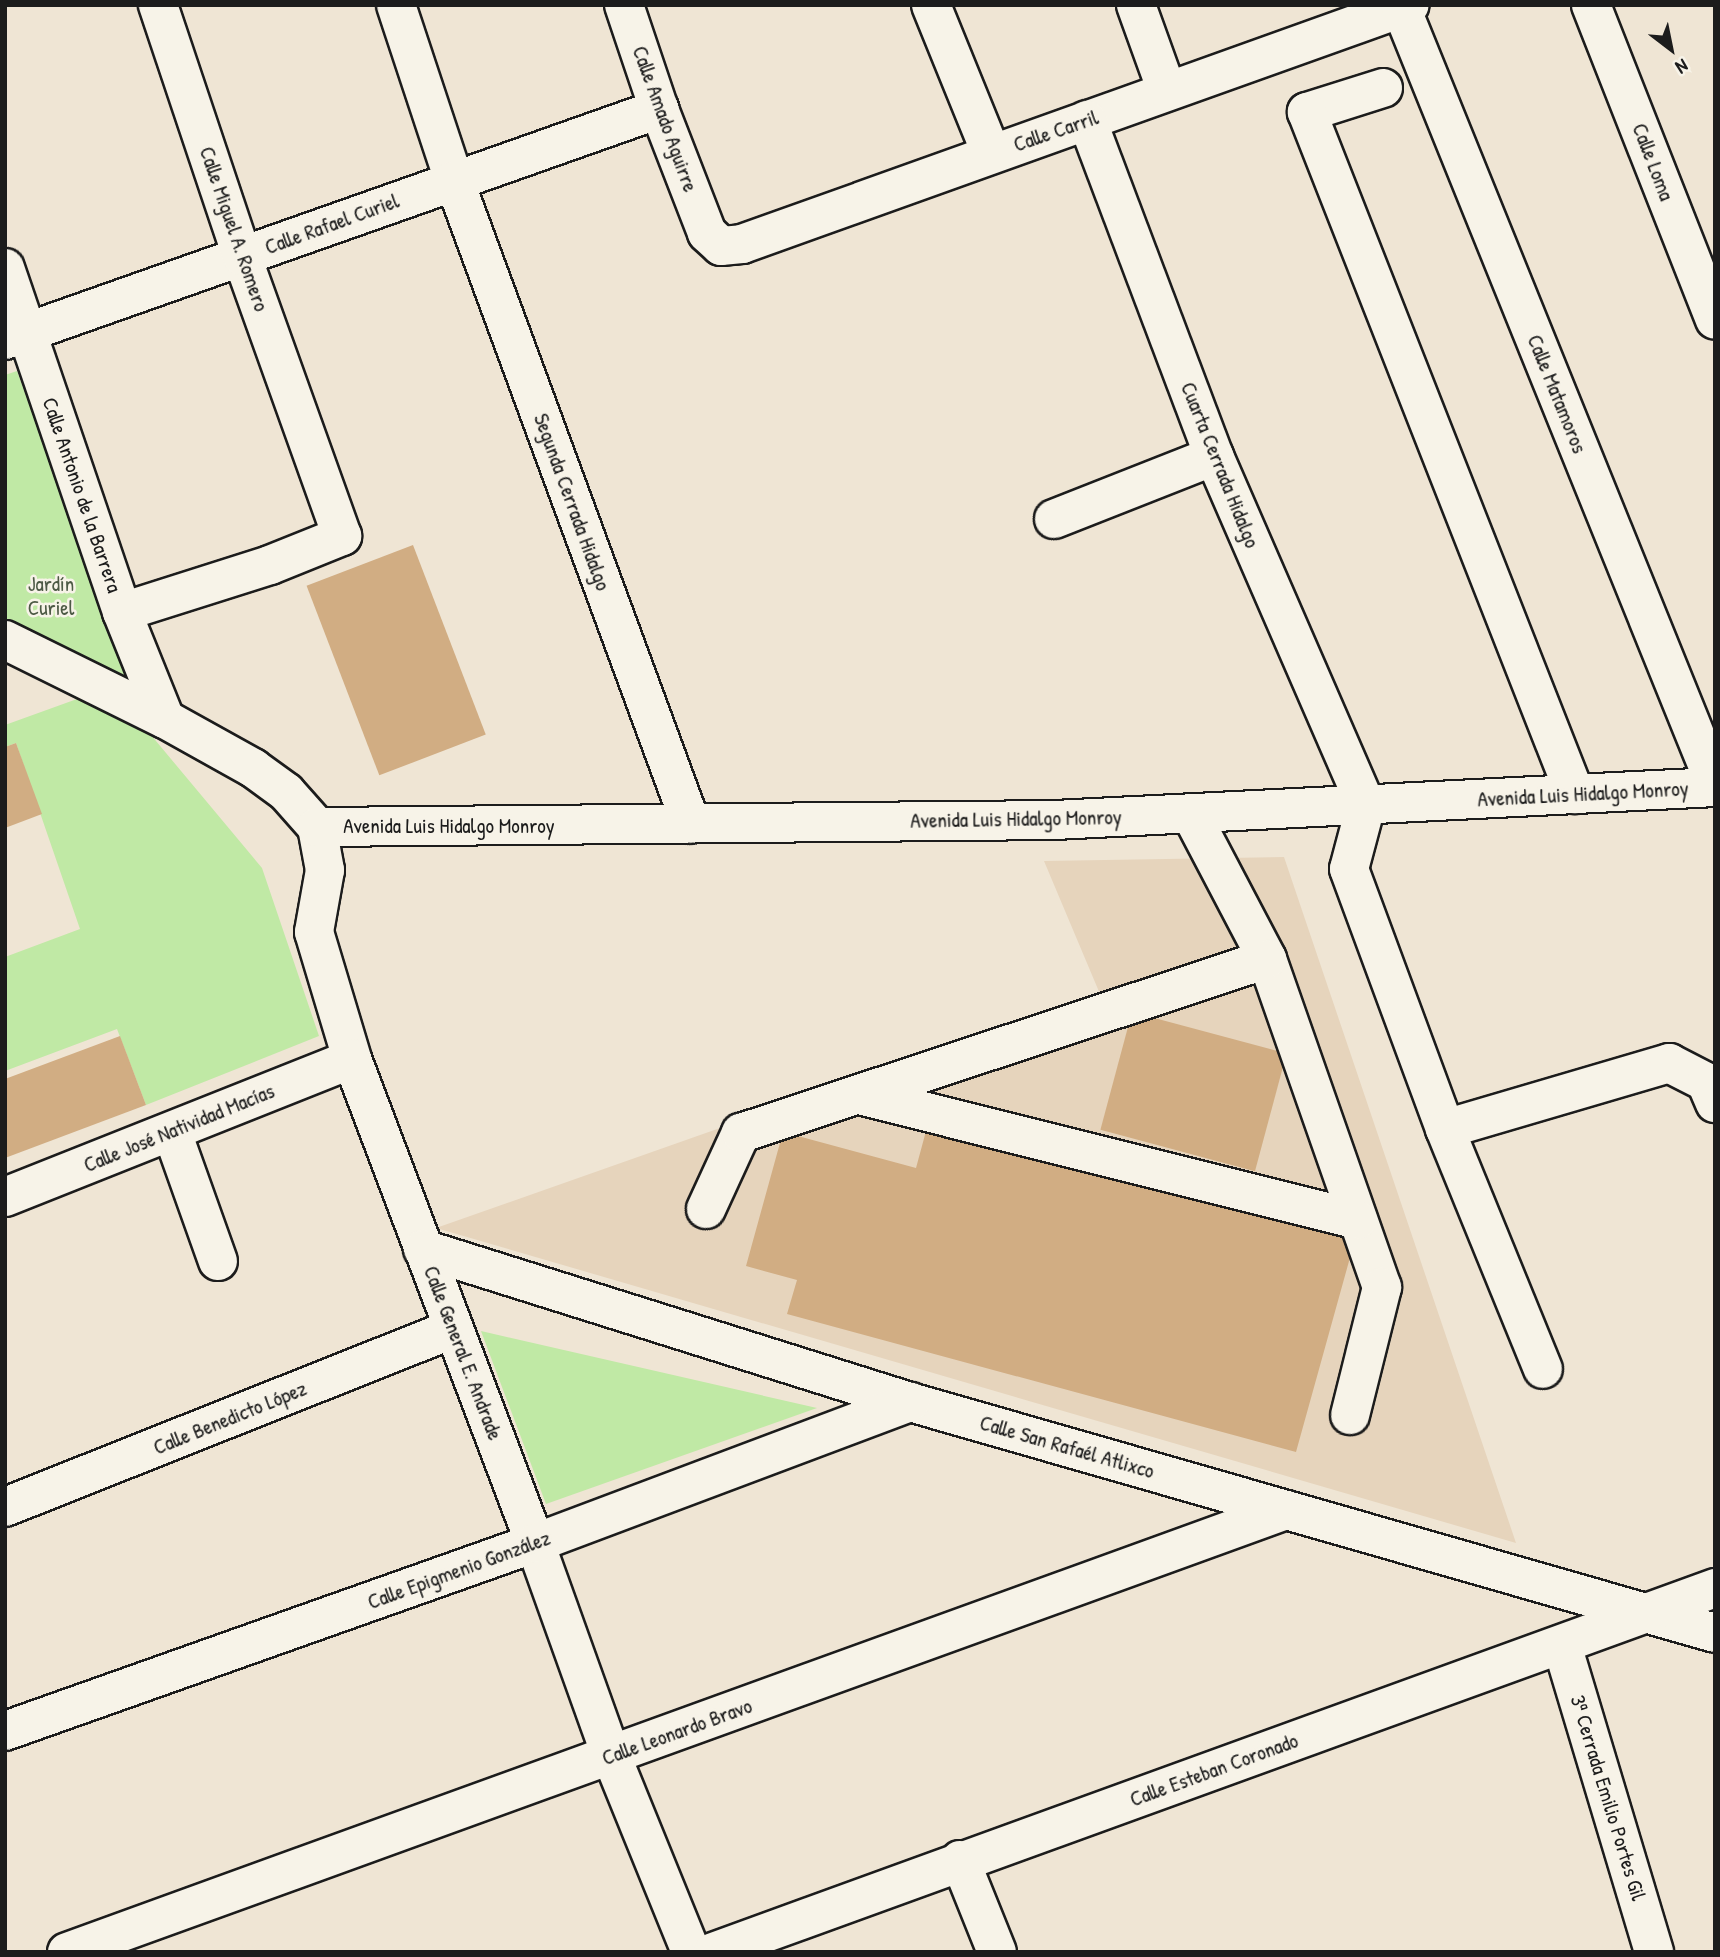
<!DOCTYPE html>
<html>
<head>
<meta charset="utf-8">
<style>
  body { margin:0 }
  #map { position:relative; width:1720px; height:1957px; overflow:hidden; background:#efe5d4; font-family:"Patrick Hand",sans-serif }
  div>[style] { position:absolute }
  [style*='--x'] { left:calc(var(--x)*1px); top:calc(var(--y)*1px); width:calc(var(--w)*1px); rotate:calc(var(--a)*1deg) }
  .built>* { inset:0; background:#e6d4bc }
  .green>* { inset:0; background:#c0e9a5 }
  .building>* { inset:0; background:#d1ad83; transform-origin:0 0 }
  .roads { filter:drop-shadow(2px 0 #1c1c1c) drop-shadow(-2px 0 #1c1c1c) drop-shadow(0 2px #1c1c1c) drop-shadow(0 -2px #1c1c1c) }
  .minor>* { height:38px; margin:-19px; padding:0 19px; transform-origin:19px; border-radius:19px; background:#f7f3e8 }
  span { translate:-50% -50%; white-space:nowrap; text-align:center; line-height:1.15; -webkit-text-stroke:5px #f7f3e8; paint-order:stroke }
  .street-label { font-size:21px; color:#1c1c1c }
  .park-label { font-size:21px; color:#4d5a45 }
  .frame { position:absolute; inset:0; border:7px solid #1c1c1c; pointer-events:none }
  .north { position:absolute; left:1636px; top:14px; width:70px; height:70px; -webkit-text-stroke:5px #f7f3e8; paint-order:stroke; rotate:148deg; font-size:19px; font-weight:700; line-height:28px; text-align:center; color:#1c1c1c }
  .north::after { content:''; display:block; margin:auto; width:24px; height:32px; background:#1c1c1c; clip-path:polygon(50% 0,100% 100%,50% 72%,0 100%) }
</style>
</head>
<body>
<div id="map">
  <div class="built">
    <div style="clip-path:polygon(1284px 857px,1516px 1543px,436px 1228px,1100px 994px,1044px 861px)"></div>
  </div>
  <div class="green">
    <div style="clip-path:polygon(17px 371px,134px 693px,5px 625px,5px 375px)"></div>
    <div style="clip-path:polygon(77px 699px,151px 735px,262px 868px,319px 1036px,146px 1105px,117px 1029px,5px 1071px,5px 957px,80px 929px,16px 743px,5px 747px,5px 725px)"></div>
    <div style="clip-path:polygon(481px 1331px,817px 1408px,546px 1504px)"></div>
  </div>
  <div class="building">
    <div style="left:413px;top:545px;width:203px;height:114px;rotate:69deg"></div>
    <div style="clip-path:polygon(16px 743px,42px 814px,5px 828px,5px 747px)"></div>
    <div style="left:1132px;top:1012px;width:160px;height:122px;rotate:15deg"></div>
    <div style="clip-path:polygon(120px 1036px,146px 1105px,5px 1158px,5px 1079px)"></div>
    <div style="clip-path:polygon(929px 1120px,1356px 1236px,1296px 1452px,787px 1314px,797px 1280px,746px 1266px,783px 1132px,916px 1168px)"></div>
  </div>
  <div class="roads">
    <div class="minor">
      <div style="--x:396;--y:5;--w:184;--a:71.7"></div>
      <div style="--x:454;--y:180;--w:686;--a:69.8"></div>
      <div style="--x:624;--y:5;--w:110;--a:71.4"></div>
      <div style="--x:659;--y:109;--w:133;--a:68.8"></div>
      <div style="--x:707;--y:233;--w:19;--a:43"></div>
      <div style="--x:721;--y:246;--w:21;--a:-5"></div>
      <div style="--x:742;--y:244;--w:709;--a:-19.69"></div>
      <div style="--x:931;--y:5;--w:160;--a:67.9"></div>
      <div style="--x:1136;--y:5;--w:91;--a:70.2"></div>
      <div style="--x:1400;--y:5;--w:840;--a:67.98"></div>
      <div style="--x:1591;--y:5;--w:338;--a:68.5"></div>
      <div style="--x:1383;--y:88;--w:80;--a:162.5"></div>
      <div style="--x:1307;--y:112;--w:733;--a:68.55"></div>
      <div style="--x:1087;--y:120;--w:359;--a:69.3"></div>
      <div style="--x:1214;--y:456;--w:381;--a:66.5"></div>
      <div style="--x:1366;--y:805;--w:66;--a:104.9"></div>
      <div style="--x:1349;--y:869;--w:277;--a:69.7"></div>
      <div style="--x:1445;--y:1129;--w:259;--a:67.8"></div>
      <div style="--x:5;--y:268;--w:363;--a:71.2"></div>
      <div style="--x:122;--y:612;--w:115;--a:68.1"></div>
      <div style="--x:5;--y:340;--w:694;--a:-19.45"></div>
      <div style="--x:1054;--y:519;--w:172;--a:-21.5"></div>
      <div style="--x:122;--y:612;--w:155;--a:-17.6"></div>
      <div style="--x:270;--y:565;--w:78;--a:-21.9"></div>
      <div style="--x:342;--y:536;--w:297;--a:-109.7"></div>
      <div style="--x:242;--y:256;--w:265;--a:-108.5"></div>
      <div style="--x:5;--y:640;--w:178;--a:26.3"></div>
      <div style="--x:165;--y:719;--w:101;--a:29.1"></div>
      <div style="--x:253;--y:768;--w:41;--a:36"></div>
      <div style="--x:286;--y:792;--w:47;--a:48.5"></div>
      <div style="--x:317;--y:827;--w:44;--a:79.5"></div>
      <div style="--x:325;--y:870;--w:63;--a:100.1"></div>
      <div style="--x:314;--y:932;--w:133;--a:73.3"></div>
      <div style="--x:352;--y:1059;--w:517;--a:69.29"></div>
      <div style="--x:535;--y:1543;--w:225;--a:70.3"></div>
      <div style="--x:611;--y:1755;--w:213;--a:67.9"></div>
      <div style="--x:1191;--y:814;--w:164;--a:62.3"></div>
      <div style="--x:1267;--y:959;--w:348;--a:70.7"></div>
      <div style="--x:1382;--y:1287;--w:132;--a:104"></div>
      <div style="--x:317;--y:827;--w:738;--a:-0.54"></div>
      <div style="--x:1055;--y:820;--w:661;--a:-2.86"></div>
      <div style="--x:859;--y:1095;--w:514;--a:14.06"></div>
      <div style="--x:1445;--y:1129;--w:234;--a:-16.4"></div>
      <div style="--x:1669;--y:1063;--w:42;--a:27.2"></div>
      <div style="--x:1706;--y:1082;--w:23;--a:67"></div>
      <div style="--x:172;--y:1132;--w:137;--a:70.4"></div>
      <div style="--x:5;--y:1197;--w:373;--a:-21.7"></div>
      <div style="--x:706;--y:1209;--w:84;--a:-65.3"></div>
      <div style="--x:741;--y:1133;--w:554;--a:-18.3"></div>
      <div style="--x:423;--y:1249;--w:510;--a:17.44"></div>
      <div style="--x:910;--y:1402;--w:837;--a:16.01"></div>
      <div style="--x:5;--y:1507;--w:483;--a:-21.7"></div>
      <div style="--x:1562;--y:1645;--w:320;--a:73.3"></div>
      <div style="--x:5;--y:1731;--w:562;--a:-19.53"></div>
      <div style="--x:535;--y:1543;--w:401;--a:-20.6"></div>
      <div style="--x:960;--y:1860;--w:99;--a:68.1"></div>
      <div style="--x:67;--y:1952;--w:1297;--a:-19.93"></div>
      <div style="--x:713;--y:1952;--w:1066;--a:-19.96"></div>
    </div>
  </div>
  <div class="street-label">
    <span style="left:665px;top:119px;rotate:70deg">Calle Amado Aguirre</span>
    <span style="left:1056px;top:131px;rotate:-19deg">Calle Carril</span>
    <span style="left:1653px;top:162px;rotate:69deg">Calle Loma</span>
    <span style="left:332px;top:224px;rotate:-20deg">Calle Rafael Curiel</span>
    <span style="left:234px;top:229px;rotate:71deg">Calle Miguel A. Romero</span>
    <span style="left:1557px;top:394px;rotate:68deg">Calle Matamoros</span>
    <span style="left:1220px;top:465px;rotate:68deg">Cuarta Cerrada Hidalgo</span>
    <span style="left:82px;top:495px;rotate:71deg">Calle Antonio de la Barrera</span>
    <span style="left:572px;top:502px;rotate:70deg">Segunda Cerrada Hidalgo</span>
    <span style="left:1583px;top:794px;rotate:-3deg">Avenida Luis Hidalgo Monroy</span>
    <span style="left:1016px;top:819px;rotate:-1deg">Avenida Luis Hidalgo Monroy</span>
    <span style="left:449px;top:826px">Avenida Luis Hidalgo Monroy</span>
    <span style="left:179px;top:1128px;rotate:-22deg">Calle José Natividad Macías</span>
    <span style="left:463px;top:1353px;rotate:69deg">Calle General E. Andrade</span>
    <span style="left:230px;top:1418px;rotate:-22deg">Calle Benedicto López</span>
    <span style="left:1067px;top:1447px;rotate:16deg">Calle San Rafaél Atlixco</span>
    <span style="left:459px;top:1570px;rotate:-20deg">Calle Epigmenio González</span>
    <span style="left:677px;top:1732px;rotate:-20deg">Calle Leonardo Bravo</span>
    <span style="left:1214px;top:1770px;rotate:-20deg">Calle Esteban Coronado</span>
    <span style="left:1608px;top:1798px;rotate:73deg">3ª Cerrada Emilio Portes Gil</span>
  </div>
  <div class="park-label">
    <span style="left:51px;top:596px">Jardín<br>Curiel</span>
  </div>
  <div class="frame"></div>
  <div class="north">N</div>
</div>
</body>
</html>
